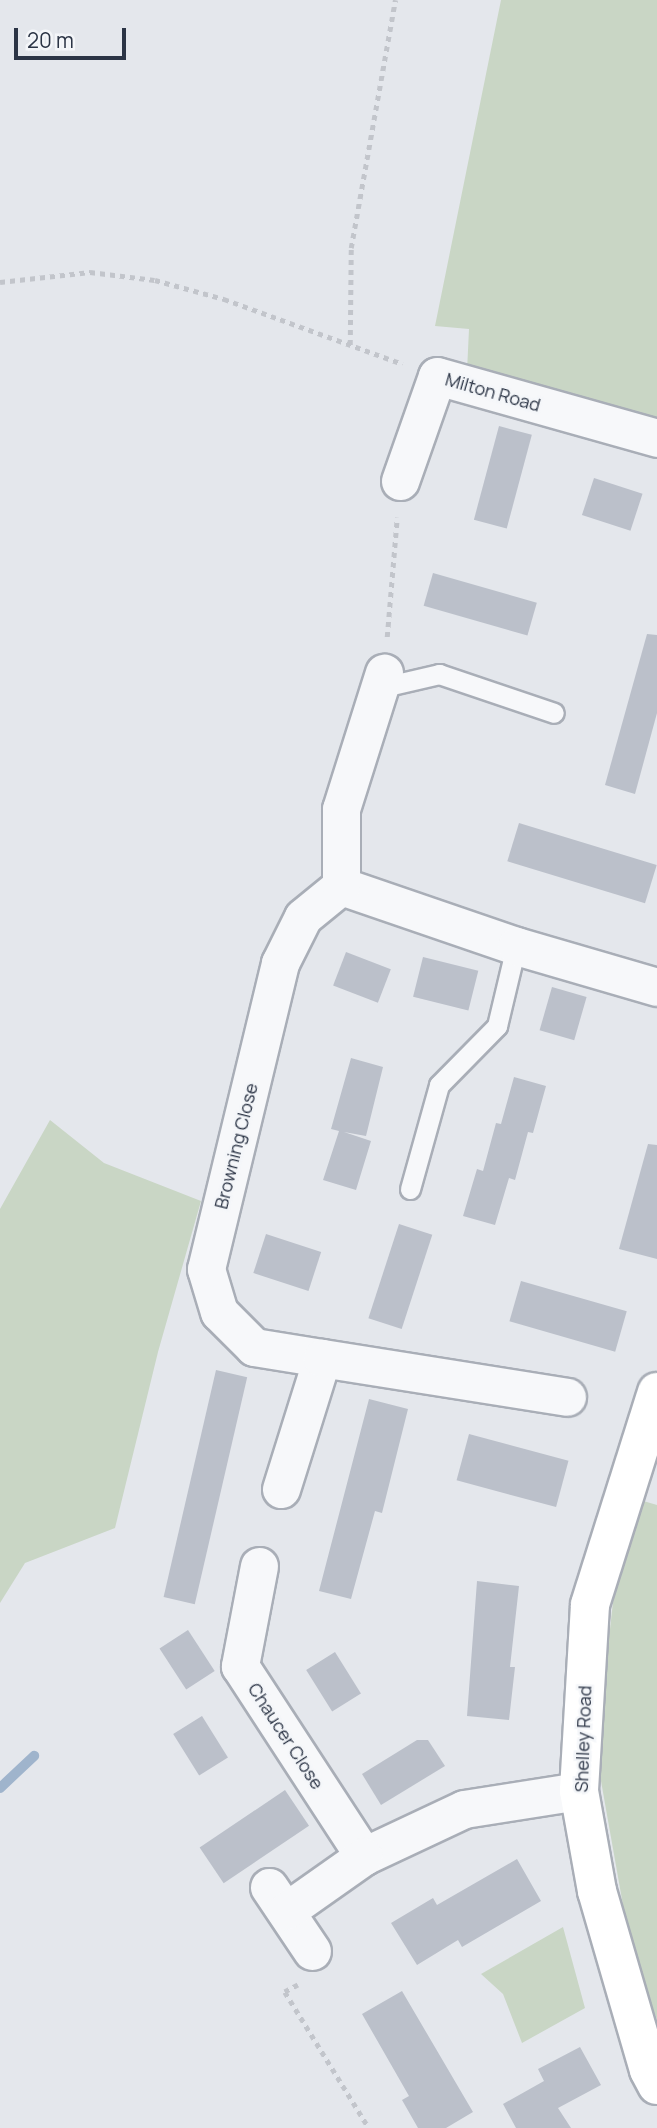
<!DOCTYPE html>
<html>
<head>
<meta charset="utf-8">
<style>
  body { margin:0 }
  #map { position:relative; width:657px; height:2128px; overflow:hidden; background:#e4e7ec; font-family:Manrope,sans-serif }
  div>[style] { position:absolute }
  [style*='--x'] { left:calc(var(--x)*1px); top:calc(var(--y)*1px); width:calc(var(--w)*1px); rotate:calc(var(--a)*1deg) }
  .green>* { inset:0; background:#c9d6c5 }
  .stream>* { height:10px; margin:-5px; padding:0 5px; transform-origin:5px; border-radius:5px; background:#9fb4cc }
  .building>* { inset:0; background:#bbc0ca; transform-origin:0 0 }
  .path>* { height:4.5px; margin-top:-2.25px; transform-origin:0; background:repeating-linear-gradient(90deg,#c2c5cb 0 5px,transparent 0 10px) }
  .roads { filter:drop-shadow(2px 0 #a9aeb7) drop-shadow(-2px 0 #a9aeb7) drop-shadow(0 2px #a9aeb7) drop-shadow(0 -2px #a9aeb7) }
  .lane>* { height:19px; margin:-9.5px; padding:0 9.5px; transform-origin:9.5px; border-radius:9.5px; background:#f7f8fa }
  .street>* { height:37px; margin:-18.5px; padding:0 18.5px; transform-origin:18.5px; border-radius:18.5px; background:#f7f8fa }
  .secondary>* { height:38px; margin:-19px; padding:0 19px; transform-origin:19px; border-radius:19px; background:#fff }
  span { translate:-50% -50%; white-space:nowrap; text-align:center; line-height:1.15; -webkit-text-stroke:5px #f4f6f9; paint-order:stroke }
  .street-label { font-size:18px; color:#2b3445 }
  .scale { position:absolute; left:14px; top:28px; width:112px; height:32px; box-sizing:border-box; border:4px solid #2b3445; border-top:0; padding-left:9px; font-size:21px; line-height:24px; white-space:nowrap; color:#2b3445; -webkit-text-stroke:5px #f4f6f9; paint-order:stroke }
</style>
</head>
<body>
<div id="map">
  <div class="green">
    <div style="clip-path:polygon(501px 0,657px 0,657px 425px,467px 371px,469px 329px,435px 326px)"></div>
    <div style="clip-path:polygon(50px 1120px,104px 1163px,201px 1201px,158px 1352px,115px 1528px,25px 1563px,0 1603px,0 1209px)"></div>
    <div style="clip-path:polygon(640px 1500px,657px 1505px,657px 2020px,629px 1939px,601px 1781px,601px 1710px,613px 1602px)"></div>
    <div style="clip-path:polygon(563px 1927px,585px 2008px,522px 2043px,503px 1994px,481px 1974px)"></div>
  </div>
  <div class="stream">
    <div style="--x:0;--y:1788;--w:47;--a:-43.3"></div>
  </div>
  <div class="building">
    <div style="left:499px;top:426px;width:34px;height:97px;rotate:15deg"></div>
    <div style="left:594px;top:478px;width:51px;height:39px;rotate:18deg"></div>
    <div style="left:433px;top:573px;width:108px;height:34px;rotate:16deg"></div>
    <div style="clip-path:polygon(647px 634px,657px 635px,657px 713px,635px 794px,605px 785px)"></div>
    <div style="left:519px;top:823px;width:144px;height:40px;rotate:17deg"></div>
    <div style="left:346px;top:952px;width:48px;height:36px;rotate:21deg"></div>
    <div style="left:423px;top:957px;width:57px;height:41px;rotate:14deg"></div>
    <div style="left:552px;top:987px;width:36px;height:45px;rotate:16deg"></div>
    <div style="clip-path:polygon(351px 1058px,383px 1067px,366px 1136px,344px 1132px,371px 1141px,356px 1190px,323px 1180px,339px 1131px,331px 1129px)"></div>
    <div style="clip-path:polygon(514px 1077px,546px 1086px,533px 1133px,528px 1132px,515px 1180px,509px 1178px,495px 1225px,463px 1216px,477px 1169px,483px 1171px,496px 1123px,501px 1124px)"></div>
    <div style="clip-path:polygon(648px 1144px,657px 1145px,657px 1259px,619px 1249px)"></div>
    <div style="left:399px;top:1224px;width:35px;height:99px;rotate:18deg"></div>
    <div style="left:266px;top:1234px;width:58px;height:41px;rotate:18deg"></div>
    <div style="left:521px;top:1281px;width:110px;height:42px;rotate:16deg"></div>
    <div style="left:216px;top:1370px;width:32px;height:233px;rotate:13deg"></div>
    <div style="clip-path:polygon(369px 1399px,408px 1409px,382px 1513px,375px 1511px,351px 1599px,319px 1591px)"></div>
    <div style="left:469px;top:1434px;width:103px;height:48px;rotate:15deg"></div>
    <div style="clip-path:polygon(477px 1581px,519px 1586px,510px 1667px,515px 1667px,509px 1720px,467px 1716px)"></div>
    <div style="left:188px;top:1630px;width:49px;height:34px;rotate:57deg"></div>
    <div style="left:335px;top:1652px;width:49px;height:34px;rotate:58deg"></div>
    <div style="left:202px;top:1716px;width:49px;height:34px;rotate:58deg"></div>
    <div style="clip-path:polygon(417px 1740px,428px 1740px,445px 1766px,381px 1805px,362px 1774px)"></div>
    <div style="left:285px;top:1790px;width:43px;height:103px;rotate:56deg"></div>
    <div style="clip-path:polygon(517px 1859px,541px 1901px,462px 1947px,458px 1940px,417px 1965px,391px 1923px,433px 1898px,437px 1905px)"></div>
    <div style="clip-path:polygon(402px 1991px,473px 2112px,446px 2128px,418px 2128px,402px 2100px,409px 2096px,362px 2014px)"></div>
    <div style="clip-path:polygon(580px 2047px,601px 2085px,558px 2108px,571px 2128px,516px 2128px,503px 2104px,544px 2081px,538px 2069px)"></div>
  </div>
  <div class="path">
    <div style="--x:0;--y:282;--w:91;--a:-6.3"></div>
    <div style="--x:90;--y:272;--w:65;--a:7"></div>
    <div style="--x:155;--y:280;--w:72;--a:15.4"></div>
    <div style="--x:224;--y:299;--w:190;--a:20"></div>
    <div style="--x:350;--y:345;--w:97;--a:-89.4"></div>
    <div style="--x:351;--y:248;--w:252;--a:-79.9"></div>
    <div style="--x:387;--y:637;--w:120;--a:-85.2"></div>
    <div style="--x:298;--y:1985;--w:15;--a:152"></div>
    <div style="--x:285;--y:1992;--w:160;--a:58.3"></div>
  </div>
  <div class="roads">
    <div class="lane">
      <div style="--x:379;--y:688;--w:62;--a:-13.1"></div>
      <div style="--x:439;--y:674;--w:121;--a:18.7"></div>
      <div style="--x:410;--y:1189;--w:108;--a:-74.4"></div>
      <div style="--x:439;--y:1085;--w:83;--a:-45.5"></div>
      <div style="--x:497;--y:1026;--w:82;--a:-76.6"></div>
    </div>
    <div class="street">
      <div style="--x:400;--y:481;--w:111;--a:-70.6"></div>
      <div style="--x:437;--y:376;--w:229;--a:15.7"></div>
      <div style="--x:341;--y:886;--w:185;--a:18.9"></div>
      <div style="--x:516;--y:946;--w:147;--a:16.2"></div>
      <div style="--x:322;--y:1358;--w:69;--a:-170.8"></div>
      <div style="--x:254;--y:1347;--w:49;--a:-135"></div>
      <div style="--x:219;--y:1312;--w:45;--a:-106.8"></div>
      <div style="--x:206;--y:1269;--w:315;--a:-76.4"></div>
      <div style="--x:280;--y:963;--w:51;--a:-63.4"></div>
      <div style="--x:303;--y:917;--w:49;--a:-39.2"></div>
      <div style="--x:341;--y:886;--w:77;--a:-90"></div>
      <div style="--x:341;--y:809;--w:143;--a:-72.5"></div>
      <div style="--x:281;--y:1489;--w:137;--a:-72.6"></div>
      <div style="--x:322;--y:1358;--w:248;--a:9"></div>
      <div style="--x:259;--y:1566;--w:102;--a:100.8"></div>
      <div style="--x:240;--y:1666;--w:227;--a:56.9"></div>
      <div style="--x:364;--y:1856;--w:110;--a:-25.2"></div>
      <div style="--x:464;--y:1809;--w:116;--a:-8.9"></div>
      <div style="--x:269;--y:1887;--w:77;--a:56.1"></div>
      <div style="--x:286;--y:1911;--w:95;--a:-35.2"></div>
    </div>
    <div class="secondary">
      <div style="--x:657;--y:1392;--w:223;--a:107.5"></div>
      <div style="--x:590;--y:1605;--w:186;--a:93.4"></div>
      <div style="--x:579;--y:1791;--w:102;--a:79.8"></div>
      <div style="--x:597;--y:1891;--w:186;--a:73.8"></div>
      <div style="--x:649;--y:2070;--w:17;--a:62"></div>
    </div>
  </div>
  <div class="street-label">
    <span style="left:493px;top:392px;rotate:16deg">Milton Road</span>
    <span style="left:236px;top:1146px;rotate:-76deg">Browning Close</span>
    <span style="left:286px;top:1736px;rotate:57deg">Chaucer Close</span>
    <span style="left:583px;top:1739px;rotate:-88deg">Shelley Road</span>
  </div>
  <div class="scale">20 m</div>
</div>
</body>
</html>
